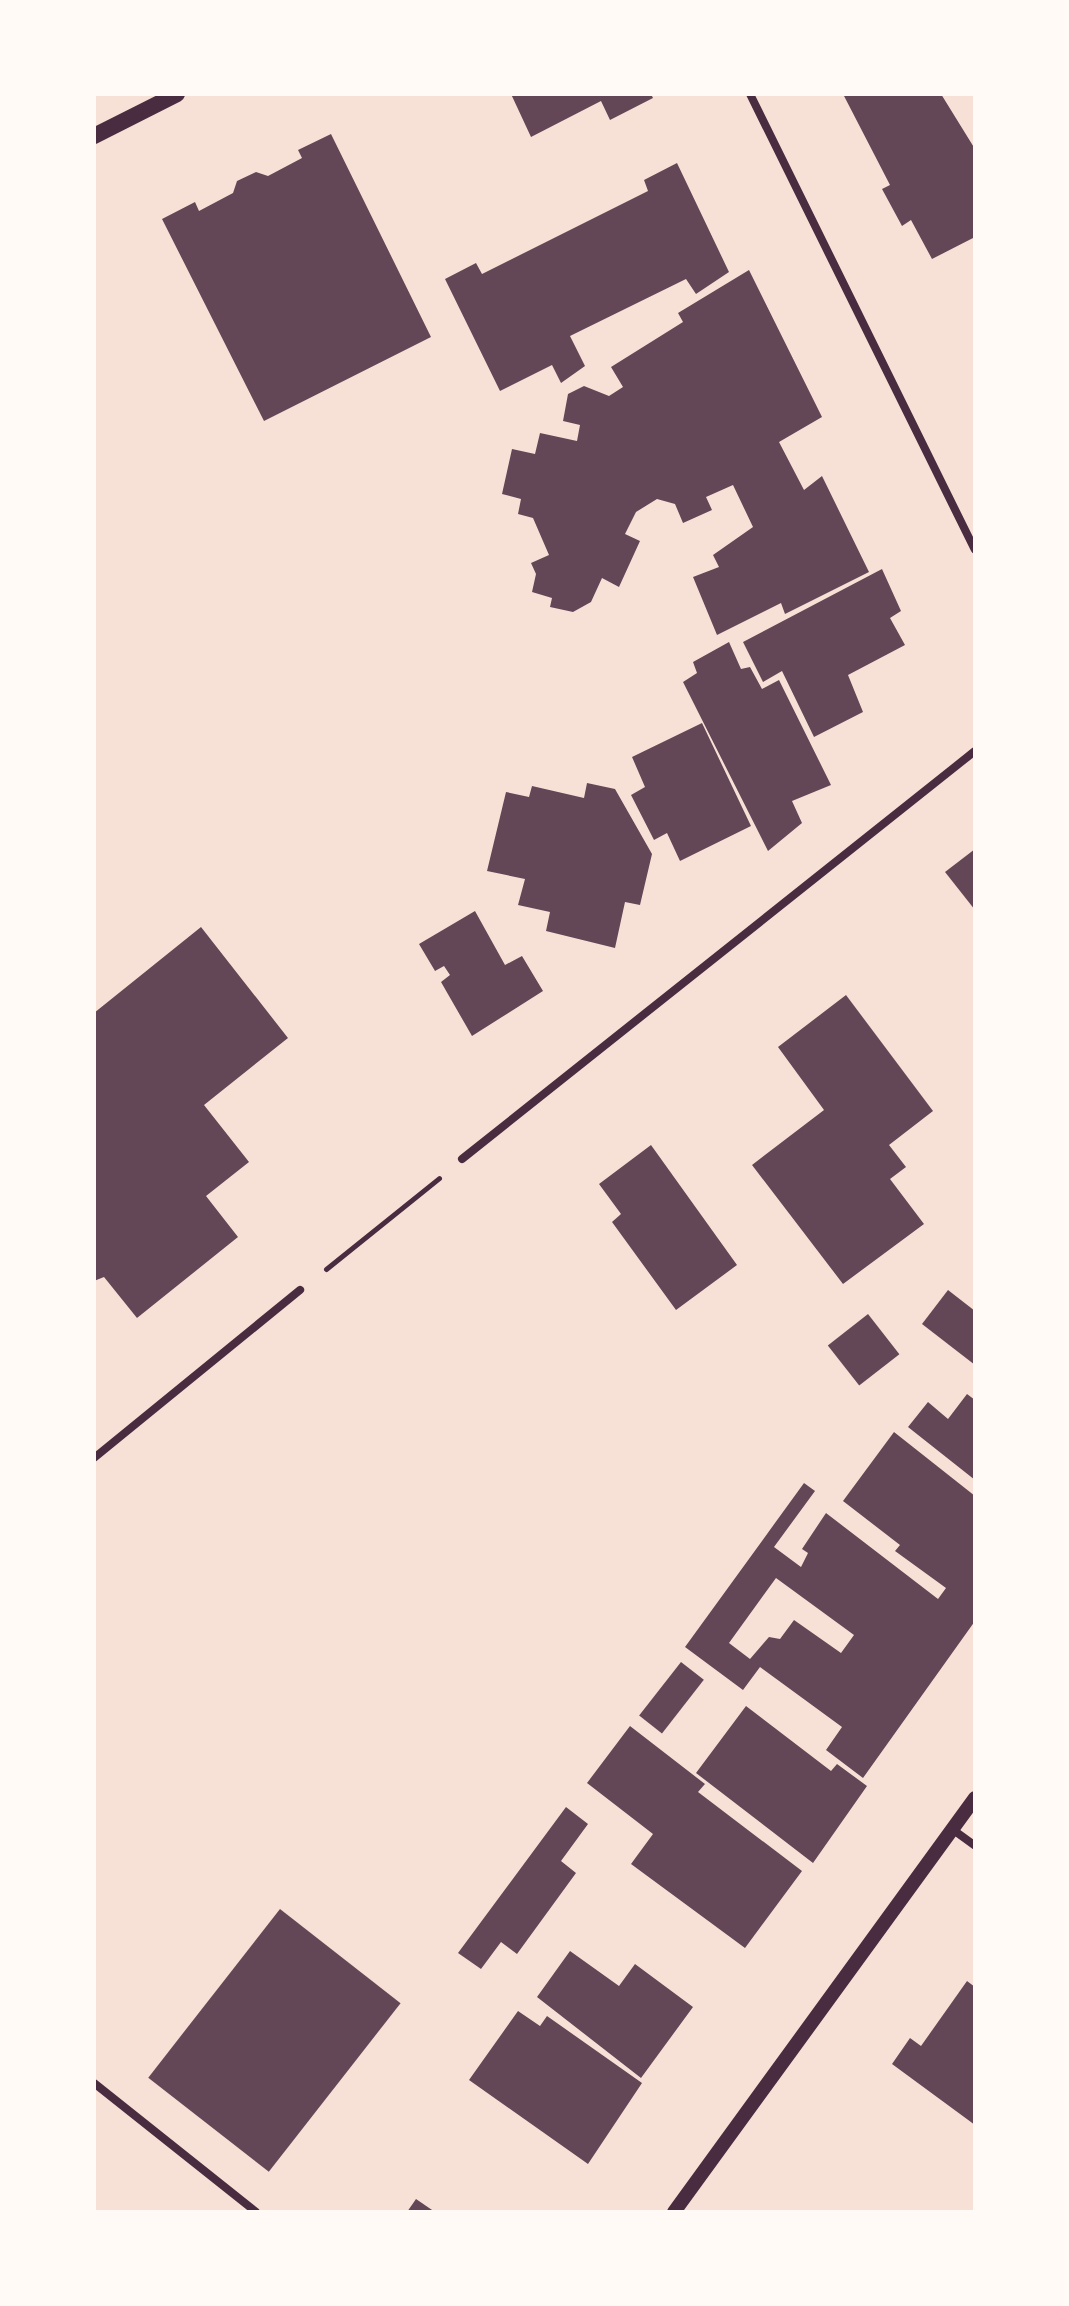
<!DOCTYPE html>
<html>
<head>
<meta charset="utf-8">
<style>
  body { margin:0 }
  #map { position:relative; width:1069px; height:2306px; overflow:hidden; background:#f7e1d7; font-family:"Open Sans",sans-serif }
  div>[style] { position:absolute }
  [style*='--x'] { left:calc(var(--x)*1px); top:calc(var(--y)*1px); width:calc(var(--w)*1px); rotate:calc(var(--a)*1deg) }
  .building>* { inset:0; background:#644757; transform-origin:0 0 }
  .path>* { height:5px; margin:-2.5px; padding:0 2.5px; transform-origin:2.5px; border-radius:2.5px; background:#4a2c40 }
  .minor>* { height:8px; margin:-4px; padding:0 4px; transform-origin:4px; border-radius:4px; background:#4a2c40 }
  .tertiary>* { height:14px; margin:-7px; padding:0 7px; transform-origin:7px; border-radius:7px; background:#4a2c40 }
  .secondary>* { height:16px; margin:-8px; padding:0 8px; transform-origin:8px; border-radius:8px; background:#4a2c40 }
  span { translate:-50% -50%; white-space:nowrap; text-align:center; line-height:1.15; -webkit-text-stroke:6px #fffaf5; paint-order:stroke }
  .frame { position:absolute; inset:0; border:96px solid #fffaf5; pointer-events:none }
</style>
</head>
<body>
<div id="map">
  <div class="building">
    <div style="clip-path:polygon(511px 94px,651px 94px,653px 98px,610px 120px,601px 101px,531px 137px)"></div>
    <div style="clip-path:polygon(843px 94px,941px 94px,975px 149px,975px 237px,932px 259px,911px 220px,902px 226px,882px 189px,890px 185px)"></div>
    <div style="clip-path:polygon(331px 134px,431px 337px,264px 421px,162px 219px,195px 202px,199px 211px,233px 193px,237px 181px,256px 172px,268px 176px,302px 158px,298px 150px)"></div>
    <div style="clip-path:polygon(677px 163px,729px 272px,696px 294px,686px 279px,570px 336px,585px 366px,561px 383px,552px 365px,500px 391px,445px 279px,476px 263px,482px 274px,648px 191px,644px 180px)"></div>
    <div style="clip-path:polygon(749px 270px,822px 417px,779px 442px,804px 490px,822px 476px,869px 572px,785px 614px,781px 603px,717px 635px,693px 577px,719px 567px,713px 555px,753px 527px,733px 485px,706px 497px,712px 510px,683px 523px,675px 504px,657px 499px,636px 512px,625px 534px,640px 541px,619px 587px,602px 578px,591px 602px,573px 612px,550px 607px,552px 598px,532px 592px,536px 574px,531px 563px,549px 555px,533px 518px,518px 514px,521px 499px,502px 494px,512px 449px,535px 454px,540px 433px,577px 441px,580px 425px,563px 421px,568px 394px,584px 386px,609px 396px,623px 387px,611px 367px,683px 322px,678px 313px)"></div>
    <div style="clip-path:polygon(882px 569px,901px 611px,890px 618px,905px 645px,848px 675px,863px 712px,814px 737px,782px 671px,763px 682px,743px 642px)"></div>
    <div style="clip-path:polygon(729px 642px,741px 669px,750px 667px,762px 689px,779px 680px,831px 785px,792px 801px,802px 823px,768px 851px,683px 682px,697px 673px,693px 662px)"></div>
    <div style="clip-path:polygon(702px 723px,751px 826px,680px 861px,667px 833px,654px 840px,631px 795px,645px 787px,632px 757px)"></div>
    <div style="clip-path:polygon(587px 783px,615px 789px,652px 854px,640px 905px,625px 902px,615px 948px,546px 931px,550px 912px,518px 905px,525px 879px,487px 871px,506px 792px,529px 797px,532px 786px,584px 798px)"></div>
    <div style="clip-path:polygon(975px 849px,975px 910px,945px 872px)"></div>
    <div style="clip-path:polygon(475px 911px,505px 965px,522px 956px,543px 991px,472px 1036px,441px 982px,450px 975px,444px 966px,435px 971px,419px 944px)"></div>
    <div style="clip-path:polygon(201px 927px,288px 1038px,204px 1105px,249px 1162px,206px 1196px,238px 1237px,137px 1318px,104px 1277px,94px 1281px,94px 1013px)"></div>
    <div style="clip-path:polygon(846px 995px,933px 1111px,889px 1145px,906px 1167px,890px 1179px,924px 1224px,843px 1284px,752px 1165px,824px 1110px,778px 1047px)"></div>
    <div style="clip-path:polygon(651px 1145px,737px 1265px,676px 1310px,612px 1222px,621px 1214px,599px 1184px)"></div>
    <div style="clip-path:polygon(948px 1290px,975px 1311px,975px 1365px,922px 1324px)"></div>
    <div style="left:868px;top:1314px;width:51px;height:51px;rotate:52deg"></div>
    <div style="clip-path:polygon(967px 1394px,975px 1400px,975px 1480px,908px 1427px,928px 1402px,948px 1419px)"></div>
    <div style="clip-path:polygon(evenodd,894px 1432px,975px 1496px,975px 1621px,863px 1778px,826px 1750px,842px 1727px,760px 1667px,743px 1690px,685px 1647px,804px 1483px,815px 1491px,774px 1547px,801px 1567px,808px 1553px,802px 1549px,826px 1513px,938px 1599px,946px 1588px,895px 1551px,900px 1545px,843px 1501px,894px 1432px,776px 1578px,854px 1635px,841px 1653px,794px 1620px,780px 1639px,769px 1637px,750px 1659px,729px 1643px,776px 1578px)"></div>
    <div style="left:681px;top:1662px;width:29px;height:68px;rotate:38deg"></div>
    <div style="clip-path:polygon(746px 1706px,831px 1771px,837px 1764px,867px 1786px,813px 1863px,696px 1773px)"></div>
    <div style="clip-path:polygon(630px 1726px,705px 1784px,698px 1792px,802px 1871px,745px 1948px,631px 1864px,653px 1834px,587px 1783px)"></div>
    <div style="clip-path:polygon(566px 1807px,588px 1824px,561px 1861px,576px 1873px,517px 1954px,501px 1942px,481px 1969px,458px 1953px)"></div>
    <div style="left:280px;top:1909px;width:153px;height:214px;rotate:38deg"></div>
    <div style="clip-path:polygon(570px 1951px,619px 1986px,635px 1964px,693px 2007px,641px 2078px,537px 1997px)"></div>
    <div style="clip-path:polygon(967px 1981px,975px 1987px,975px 2125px,892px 2064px,910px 2038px,921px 2046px)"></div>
    <div style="clip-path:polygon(518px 2011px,540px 2026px,547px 2016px,642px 2083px,588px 2164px,469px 2080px)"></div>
    <div style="clip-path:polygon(416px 2199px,435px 2212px,407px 2212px)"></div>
  </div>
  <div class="path">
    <div style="--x:326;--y:1269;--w:145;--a:-38.8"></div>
  </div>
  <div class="minor">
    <div style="--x:750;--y:94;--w:508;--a:63.74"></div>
    <div style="--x:462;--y:1159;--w:655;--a:-38.5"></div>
    <div style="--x:94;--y:1458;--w:266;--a:-39.2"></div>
    <div style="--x:952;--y:1829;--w:29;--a:36"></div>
    <div style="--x:94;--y:2083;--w:207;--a:38.5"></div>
  </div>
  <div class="tertiary">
    <div style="--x:674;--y:2212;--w:512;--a:-53.98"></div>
  </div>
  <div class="secondary">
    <div style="--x:94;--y:136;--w:93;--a:-26.8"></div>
  </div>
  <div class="frame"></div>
</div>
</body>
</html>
